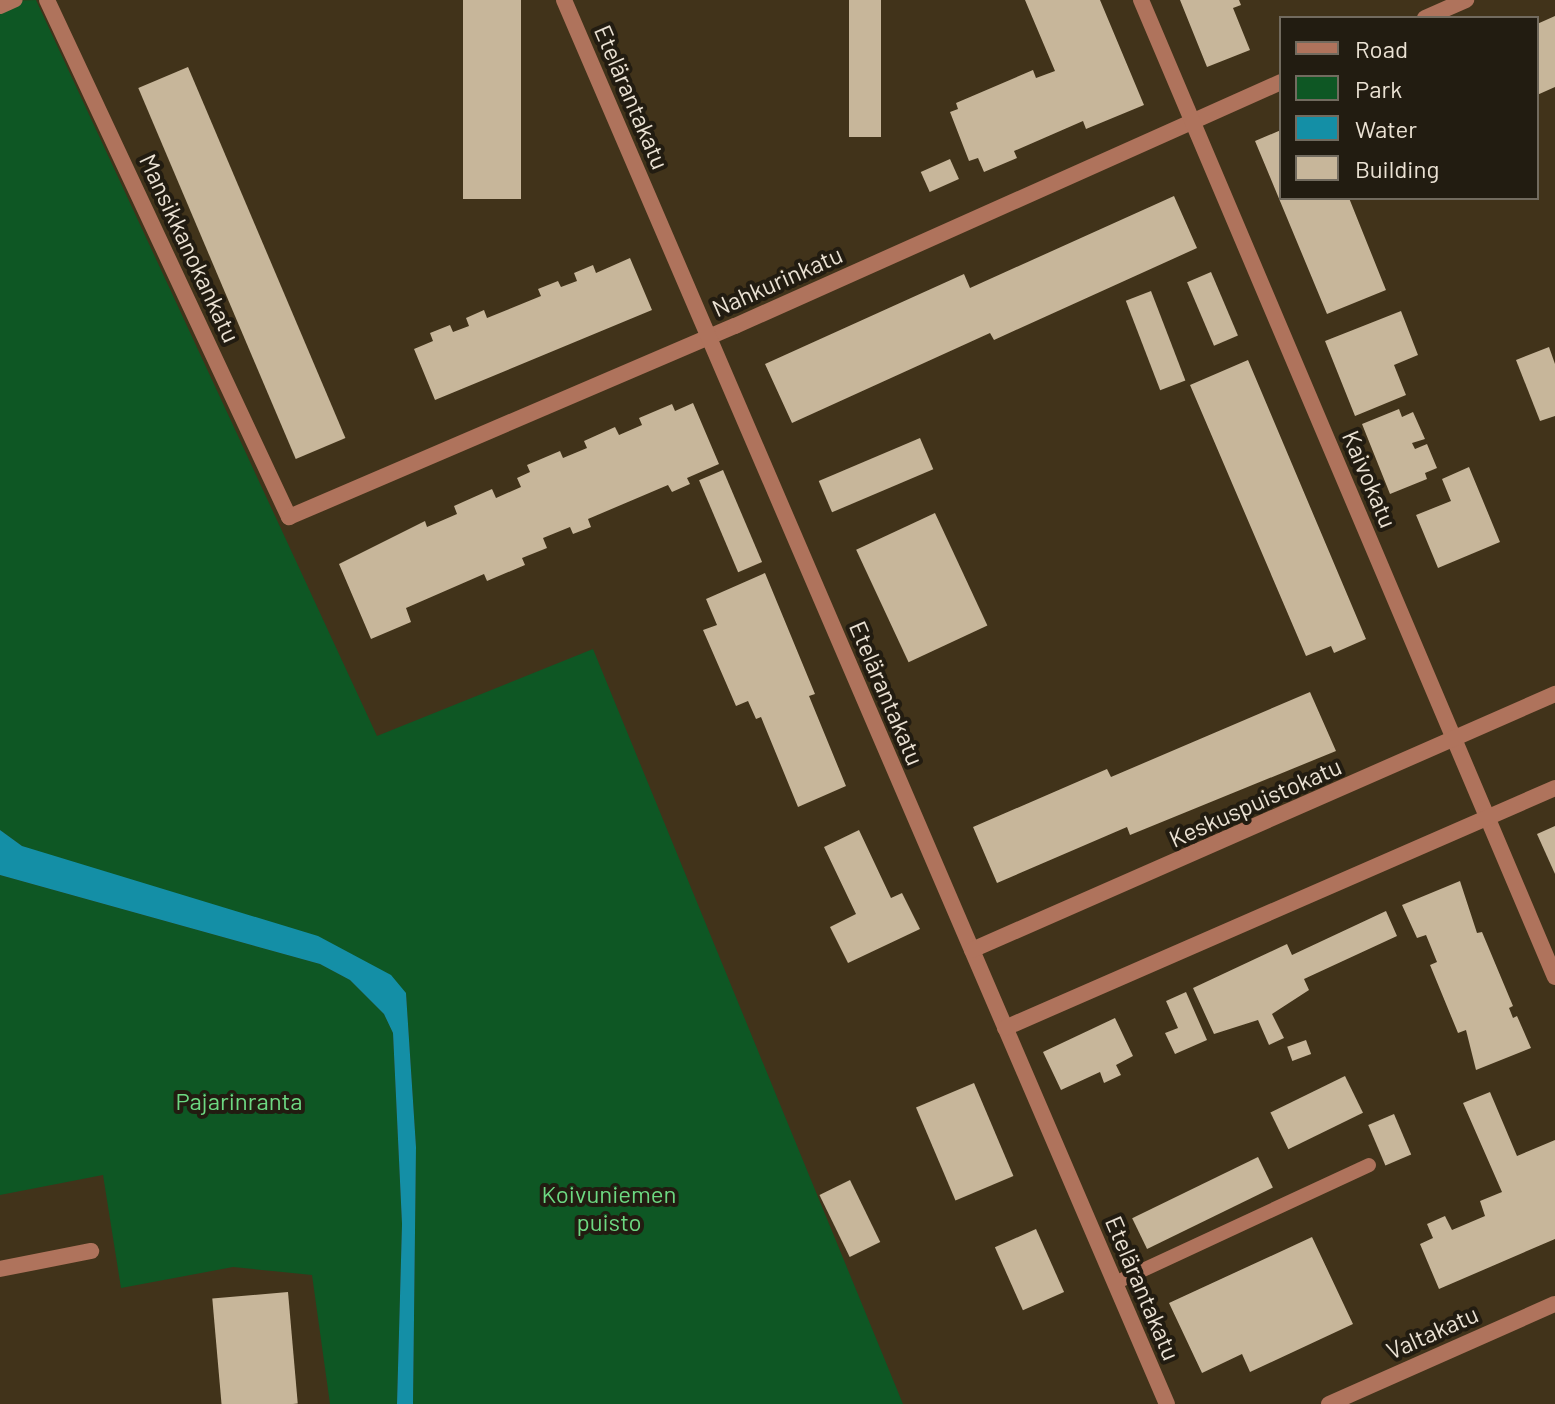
<!DOCTYPE html>
<html>
<head>
<meta charset="utf-8">
<style>
  body { margin:0 }
  #map { position:relative; width:1555px; height:1404px; overflow:hidden; background:#41331a; font-family:Barlow,sans-serif }
  div>[style] { position:absolute }
  [style*='--x'] { left:calc(var(--x)*1px); top:calc(var(--y)*1px); width:calc(var(--w)*1px); rotate:calc(var(--a)*1deg) }
  .green>* { inset:0; background:#0e5724 }
  .water>* { inset:0; background:#148fa6 }
  .building>* { inset:0; background:#c7b69a; transform-origin:0 0 }
  .lane>* { height:14px; margin:-7px; padding:0 7px; transform-origin:7px; border-radius:7px; background:#af735c }
  .street>* { height:16px; margin:-8px; padding:0 8px; transform-origin:8px; border-radius:8px; background:#af735c }
  span { translate:-50% -50%; white-space:nowrap; text-align:center; line-height:1.15; -webkit-text-stroke:8px #221c11; paint-order:stroke }
  .street-label { font-size:24px; color:#ebe2d4 }
  .park-label { font-size:24px; color:#6dd982 }
  .legend { position:absolute; left:1279px; top:16px; width:260px; height:184px; box-sizing:border-box; background:#221c11; border:2px solid #726b5f; margin:0; padding:10px 14px; list-style:none; font-size:24px; color:#ebe2d4 }
  .legend li { display:flex; align-items:center; gap:16px; height:40px }
  .legend b { width:40px; border:2px solid #726b5f }
</style>
</head>
<body>
<div id="map">
  <div class="green">
    <div style="clip-path:polygon(36px 0,377px 736px,593px 649px,903px 1404px,413px 1404px,416px 1147px,406px 993px,22px 846px,0 830px,0 1px)"></div>
    <div style="clip-path:polygon(0 875px,320px 964px,350px 980px,384px 1014px,393px 1033px,402px 1224px,397px 1404px,330px 1404px,312px 1275px,233px 1267px,121px 1288px,103px 1175px,0 1195px)"></div>
  </div>
  <div class="water">
    <div style="clip-path:polygon(0 830px,22px 846px,318px 936px,391px 975px,406px 993px,416px 1147px,413px 1404px,397px 1404px,402px 1224px,393px 1033px,384px 1014px,350px 980px,320px 964px,0 875px)"></div>
  </div>
  <div class="building">
    <div style="left:463px;top:0;width:58px;height:199px"></div>
    <div style="left:849px;top:0;width:32px;height:137px"></div>
    <div style="clip-path:polygon(1025px 0,1100px 0,1144px 105px,1086px 129px,1083px 121px,1014px 151px,1017px 158px,984px 172px,978px 158px,969px 161px,950px 112px,958px 109px,956px 103px,1033px 70px,1036px 78px,1055px 71px)"></div>
    <div style="clip-path:polygon(1180px 0,1239px 0,1241px 5px,1233px 8px,1250px 50px,1207px 67px)"></div>
    <div style="clip-path:polygon(1555px 16px,1555px 87px,1537px 95px,1537px 24px)"></div>
    <div style="left:188px;top:67px;width:403px;height:54px;rotate:67deg"></div>
    <div style="clip-path:polygon(1281px 130px,1281px 198px,1349px 198px,1386px 290px,1327px 314px,1255px 141px)"></div>
    <div style="left:950px;top:159px;width:22px;height:32px;rotate:66deg"></div>
    <div style="clip-path:polygon(1174px 196px,1197px 248px,994px 340px,990px 333px,792px 423px,765px 364px,964px 274px,970px 288px)"></div>
    <div style="clip-path:polygon(630px 258px,652px 310px,435px 400px,414px 349px,433px 341px,430px 333px,450px 325px,453px 332px,469px 326px,466px 318px,484px 310px,487px 318px,541px 296px,538px 289px,558px 281px,561px 287px,577px 281px,574px 273px,593px 265px,596px 273px)"></div>
    <div style="left:1211px;top:272px;width:69px;height:26px;rotate:67deg"></div>
    <div style="left:1151px;top:291px;width:96px;height:27px;rotate:69deg"></div>
    <div style="clip-path:polygon(1401px 311px,1418px 355px,1394px 365px,1406px 395px,1355px 416px,1325px 341px)"></div>
    <div style="clip-path:polygon(1549px 347px,1555px 364px,1555px 416px,1540px 421px,1516px 360px)"></div>
    <div style="clip-path:polygon(1248px 360px,1366px 639px,1334px 653px,1331px 646px,1306px 656px,1190px 385px)"></div>
    <div style="clip-path:polygon(693px 403px,719px 464px,687px 478px,690px 484px,672px 492px,668px 485px,588px 519px,591px 527px,573px 534px,570px 527px,543px 538px,547px 548px,522px 558px,525px 565px,487px 581px,484px 574px,406px 608px,411px 622px,371px 639px,339px 564px,425px 521px,427px 527px,457px 514px,454px 506px,492px 489px,496px 498px,521px 487px,517px 478px,530px 472px,527px 465px,560px 451px,563px 458px,587px 448px,584px 441px,615px 427px,619px 435px,642px 425px,639px 418px,672px 404px,675px 411px)"></div>
    <div style="clip-path:polygon(1399px 409px,1402px 417px,1413px 412px,1425px 439px,1412px 443px,1415px 449px,1427px 444px,1437px 468px,1425px 473px,1427px 479px,1390px 494px,1362px 424px)"></div>
    <div style="left:920px;top:438px;width:34px;height:110px;rotate:67deg"></div>
    <div style="clip-path:polygon(1469px 467px,1500px 542px,1438px 568px,1416px 515px,1451px 501px,1442px 479px)"></div>
    <div style="left:723px;top:470px;width:100px;height:26px;rotate:67deg"></div>
    <div style="left:935px;top:513px;width:124px;height:87px;rotate:65deg"></div>
    <div style="clip-path:polygon(765px 573px,815px 694px,809px 696px,846px 786px,798px 807px,761px 717px,756px 719px,748px 701px,736px 706px,703px 630px,717px 625px,706px 599px)"></div>
    <div style="clip-path:polygon(1310px 692px,1336px 751px,1130px 835px,1127px 827px,997px 883px,973px 827px,1107px 769px,1111px 777px)"></div>
    <div style="clip-path:polygon(1555px 826px,1555px 874px,1537px 834px)"></div>
    <div style="clip-path:polygon(859px 830px,891px 898px,902px 893px,920px 929px,848px 963px,830px 927px,856px 914px,824px 847px)"></div>
    <div style="clip-path:polygon(1460px 881px,1477px 933px,1482px 932px,1513px 1006px,1509px 1008px,1513px 1018px,1517px 1016px,1531px 1048px,1476px 1070px,1466px 1030px,1458px 1033px,1430px 965px,1437px 962px,1426px 935px,1417px 938px,1402px 905px)"></div>
    <div style="clip-path:polygon(1386px 911px,1397px 936px,1304px 979px,1309px 990px,1272px 1014px,1284px 1038px,1269px 1045px,1258px 1020px,1214px 1034px,1193px 988px,1287px 944px,1292px 955px)"></div>
    <div style="clip-path:polygon(1186px 992px,1207px 1040px,1175px 1054px,1165px 1033px,1178px 1028px,1166px 1001px)"></div>
    <div style="clip-path:polygon(1115px 1018px,1133px 1056px,1116px 1065px,1121px 1075px,1104px 1083px,1100px 1072px,1061px 1090px,1043px 1052px)"></div>
    <div style="left:1306px;top:1040px;width:15px;height:20px;rotate:70deg"></div>
    <div style="left:1345px;top:1076px;width:41px;height:83px;rotate:64deg"></div>
    <div style="left:974px;top:1083px;width:101px;height:63px;rotate:67deg"></div>
    <div style="clip-path:polygon(1490px 1092px,1517px 1156px,1555px 1140px,1555px 1239px,1439px 1289px,1420px 1244px,1433px 1238px,1427px 1224px,1445px 1216px,1452px 1230px,1485px 1216px,1480px 1201px,1502px 1192px,1463px 1103px)"></div>
    <div style="left:1394px;top:1114px;width:44px;height:28px;rotate:67deg"></div>
    <div style="left:1258px;top:1157px;width:34px;height:140px;rotate:64deg"></div>
    <div style="left:850px;top:1180px;width:69px;height:34px;rotate:64deg"></div>
    <div style="left:1036px;top:1229px;width:69px;height:45px;rotate:66deg"></div>
    <div style="clip-path:polygon(1312px 1237px,1353px 1324px,1250px 1372px,1242px 1354px,1202px 1373px,1169px 1303px)"></div>
    <div style="left:288px;top:1292px;width:112px;height:76px;rotate:85deg"></div>
  </div>
  <div class="lane">
    <div style="--x:0;--y:7;--w:17;--a:-24"></div>
    <div style="--x:1115;--y:1283;--w:280;--a:-24.9"></div>
  </div>
  <div class="street">
    <div style="--x:47;--y:0;--w:571;--a:64.92"></div>
    <div style="--x:289;--y:517;--w:485;--a:-23.2"></div>
    <div style="--x:735;--y:326;--w:598;--a:-24.08"></div>
    <div style="--x:564;--y:0;--w:1528;--a:66.76"></div>
    <div style="--x:1141;--y:0;--w:1061;--a:67.04"></div>
    <div style="--x:1425;--y:18;--w:45;--a:-23.7"></div>
    <div style="--x:972;--y:950;--w:637;--a:-23.71"></div>
    <div style="--x:1005;--y:1028;--w:600;--a:-23.57"></div>
    <div style="--x:0;--y:1269;--w:93;--a:-11.2"></div>
    <div style="--x:1329;--y:1404;--w:247;--a:-23.9"></div>
  </div>
  <div class="street-label">
    <span style="left:632px;top:97px;rotate:67deg">Etelärantakatu</span>
    <span style="left:190px;top:248px;rotate:65deg">Mansikkanokankatu</span>
    <span style="left:777px;top:281px;rotate:-24deg">Nahkurinkatu</span>
    <span style="left:1370px;top:479px;rotate:67deg">Kaivokatu</span>
    <span style="left:887px;top:693px;rotate:67deg">Etelärantakatu</span>
    <span style="left:1255px;top:802px;rotate:-24deg">Keskuspuistokatu</span>
    <span style="left:1143px;top:1288px;rotate:67deg">Etelärantakatu</span>
    <span style="left:1432px;top:1332px;rotate:-24deg">Valtakatu</span>
  </div>
  <div class="park-label">
    <span style="left:239px;top:1101px">Pajarinranta</span>
    <span style="left:609px;top:1208px">Koivuniemen<br>puisto</span>
  </div>
  <ul class="legend">
  <li><b style="height:10px;background:#af735c"></b>Road</li>
  <li><b style="height:22px;background:#0e5724"></b>Park</li>
  <li><b style="height:22px;background:#148fa6"></b>Water</li>
  <li><b style="height:22px;background:#c7b69a"></b>Building</li>
  </ul>
</div>
</body>
</html>
